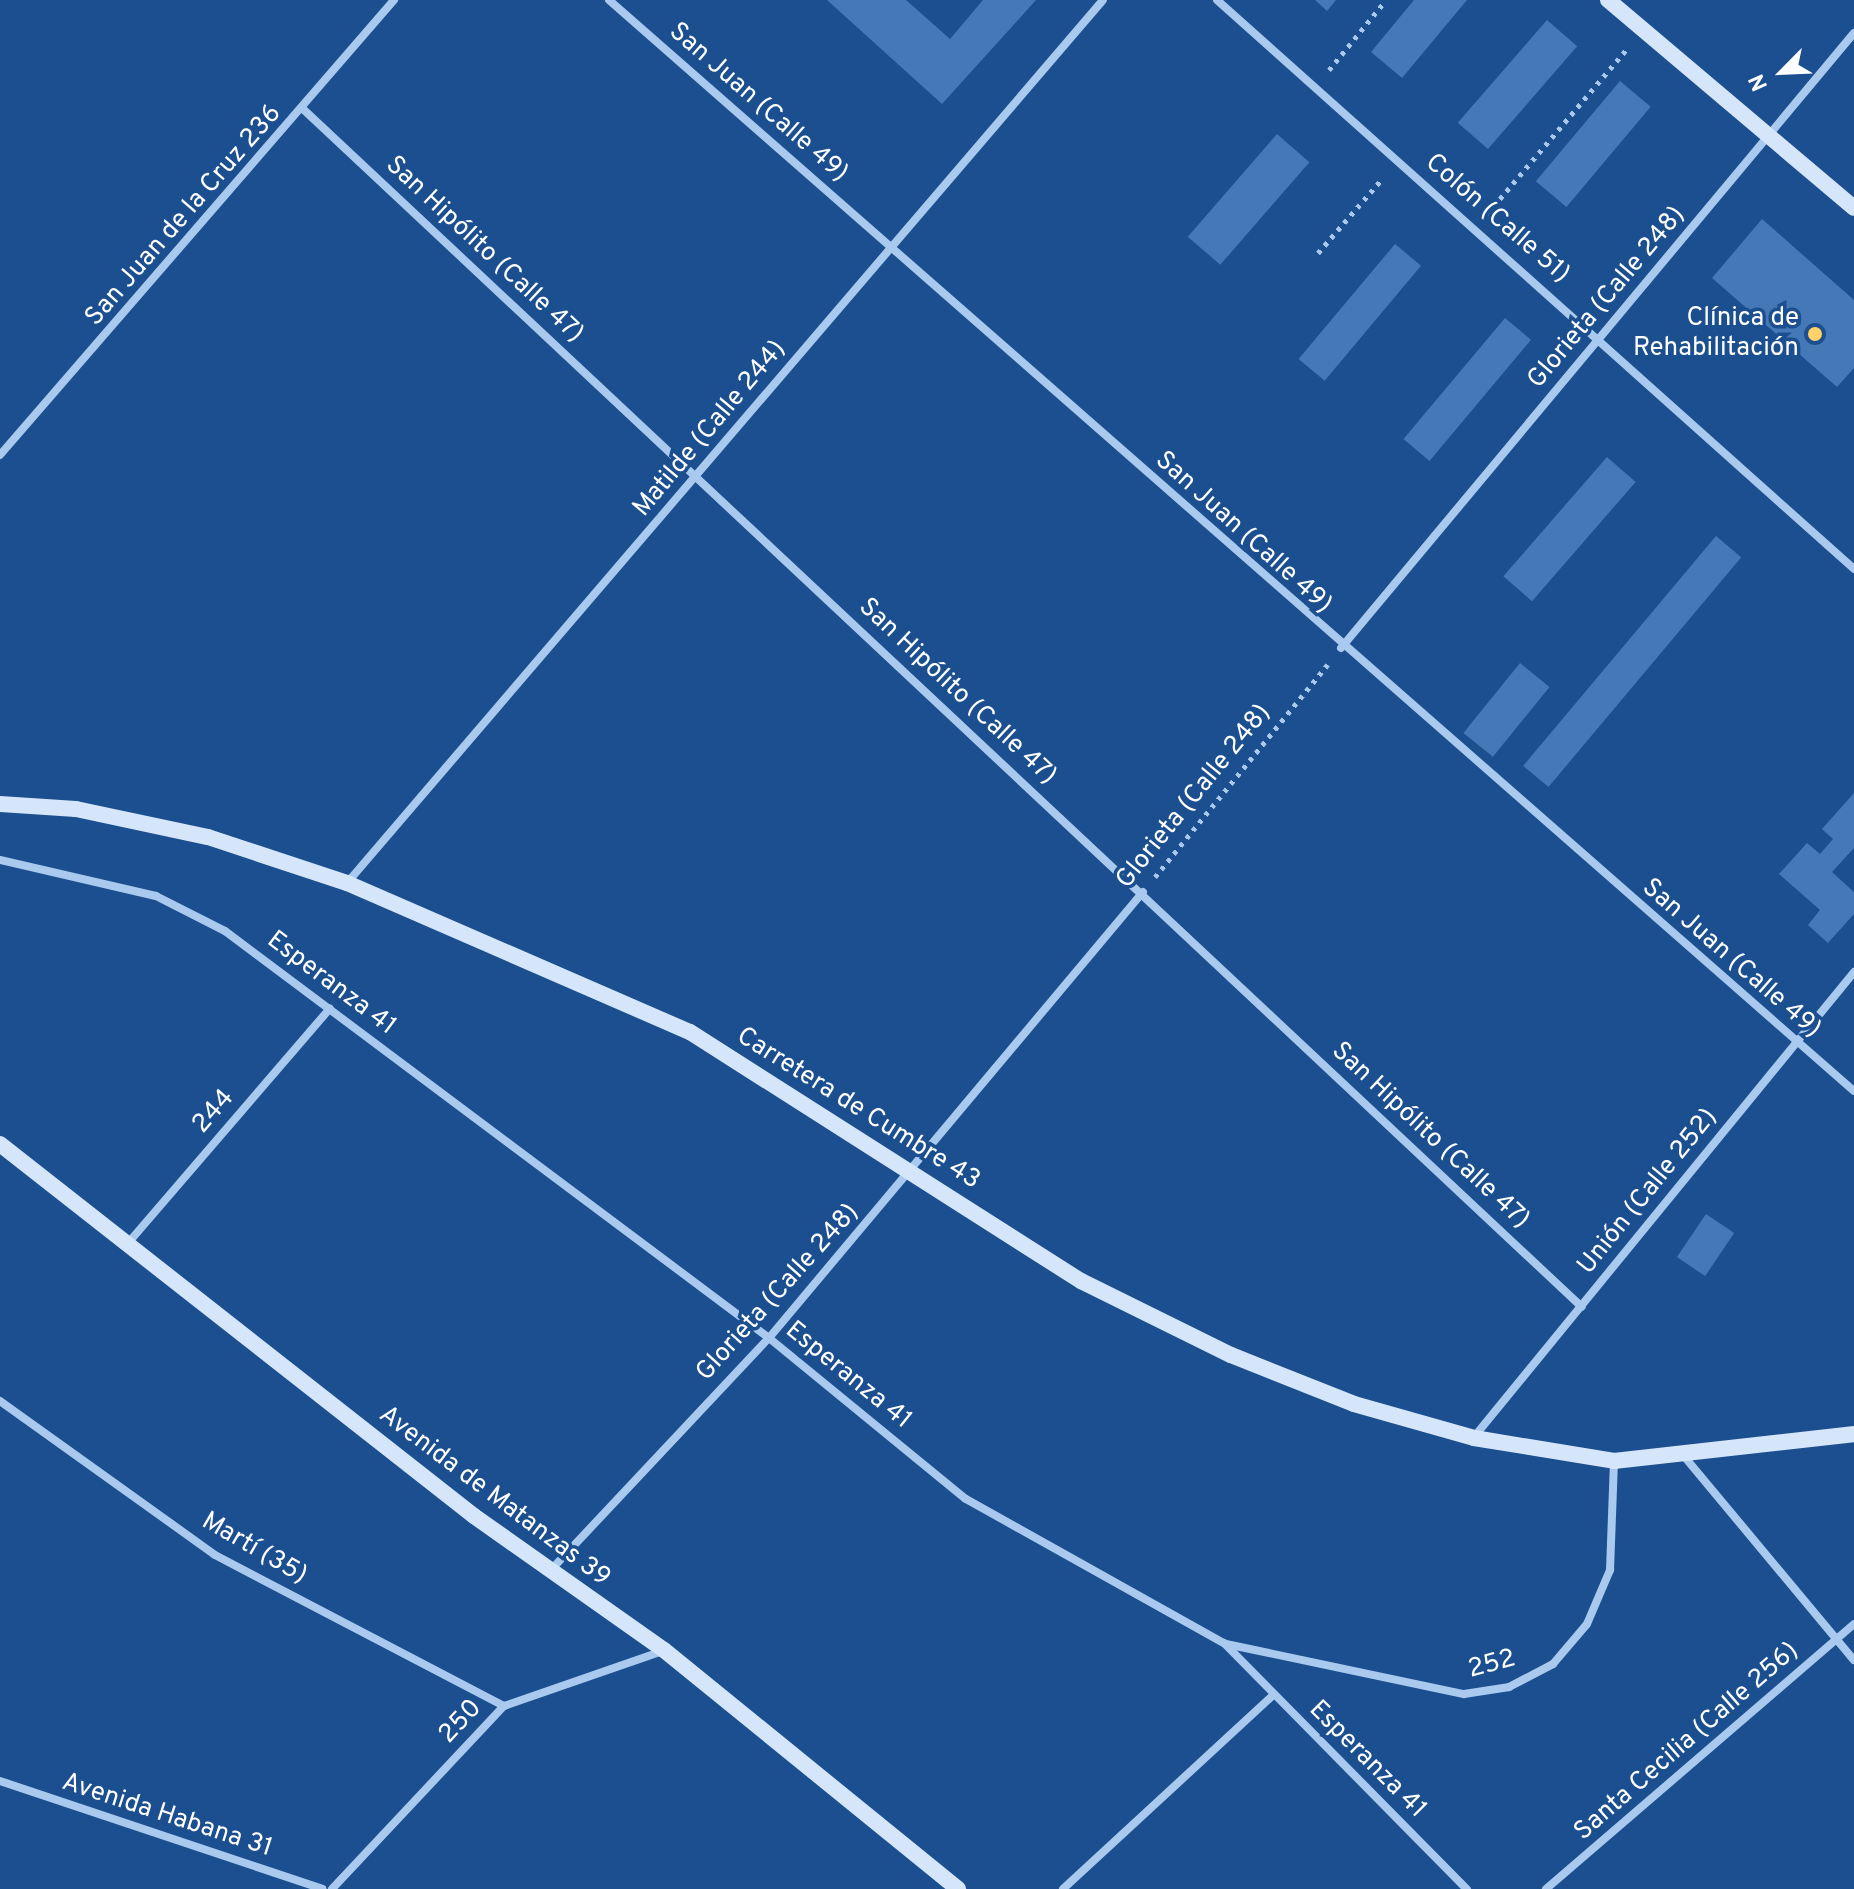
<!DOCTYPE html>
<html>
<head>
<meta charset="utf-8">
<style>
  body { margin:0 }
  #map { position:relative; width:1854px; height:1889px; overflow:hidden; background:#1b4f8f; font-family:Overpass,sans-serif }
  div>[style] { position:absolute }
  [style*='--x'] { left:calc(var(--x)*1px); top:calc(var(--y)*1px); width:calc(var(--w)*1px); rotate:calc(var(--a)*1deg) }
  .building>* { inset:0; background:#4478b7; transform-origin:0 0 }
  .path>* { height:5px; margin-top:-2.5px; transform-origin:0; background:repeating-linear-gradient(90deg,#a9c9ee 0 4px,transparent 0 10px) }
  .street>* { height:8px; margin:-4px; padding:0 4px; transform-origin:4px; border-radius:4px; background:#a9c9ee }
  .secondary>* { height:16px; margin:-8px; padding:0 8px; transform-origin:8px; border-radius:8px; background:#d6e6fa }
  .dots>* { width:22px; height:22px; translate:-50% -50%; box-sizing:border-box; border:4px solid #1b4f8f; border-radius:50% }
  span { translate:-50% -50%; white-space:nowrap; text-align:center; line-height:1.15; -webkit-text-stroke:7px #1b4f8f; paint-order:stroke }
  .street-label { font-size:26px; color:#fff }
  .poi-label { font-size:26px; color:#fff }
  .right { translate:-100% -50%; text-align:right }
  .north { position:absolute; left:1742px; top:32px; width:80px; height:80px; -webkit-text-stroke:6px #1b4f8f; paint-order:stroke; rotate:246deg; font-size:22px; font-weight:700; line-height:32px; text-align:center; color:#fff }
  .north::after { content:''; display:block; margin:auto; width:28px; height:36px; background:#fff; clip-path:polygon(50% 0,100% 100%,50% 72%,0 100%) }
</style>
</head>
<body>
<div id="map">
  <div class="building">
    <div style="clip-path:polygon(827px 0,906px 0,950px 39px,983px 0,1036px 0,942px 104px)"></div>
    <div style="clip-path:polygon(1315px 0,1336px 0,1327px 11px)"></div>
    <div style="clip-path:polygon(1414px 0,1467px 0,1402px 78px,1371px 52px)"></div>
    <div style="left:1547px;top:20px;width:40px;height:136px;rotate:41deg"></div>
    <div style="left:1620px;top:81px;width:40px;height:131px;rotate:40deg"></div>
    <div style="left:1277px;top:134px;width:43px;height:136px;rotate:41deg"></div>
    <div style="clip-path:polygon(1762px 219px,1854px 300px,1854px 368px,1837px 387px,1712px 278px)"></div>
    <div style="left:1395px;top:244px;width:34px;height:150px;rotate:40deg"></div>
    <div style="left:1505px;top:318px;width:34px;height:158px;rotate:40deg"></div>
    <div style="left:1607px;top:457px;width:38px;height:158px;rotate:41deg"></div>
    <div style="left:1716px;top:536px;width:33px;height:300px;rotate:40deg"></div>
    <div style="left:1520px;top:663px;width:38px;height:90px;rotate:39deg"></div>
    <div style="clip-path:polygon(1854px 793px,1854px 848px,1832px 872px,1854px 892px,1854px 914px,1828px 943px,1808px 925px,1820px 910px,1779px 874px,1807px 843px,1820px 854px,1833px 839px,1822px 829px)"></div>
    <div style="left:1706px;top:1214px;width:34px;height:52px;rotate:34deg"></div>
  </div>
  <div class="path">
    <div style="--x:1329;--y:70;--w:90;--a:-50.8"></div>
    <div style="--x:1487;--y:214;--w:218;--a:-49.7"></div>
    <div style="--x:1318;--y:253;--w:99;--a:-49.1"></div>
    <div style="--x:1155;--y:877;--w:274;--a:-50.9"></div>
  </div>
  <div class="street">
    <div style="--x:609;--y:0;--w:1655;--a:41.23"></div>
    <div style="--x:1217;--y:0;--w:854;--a:41.77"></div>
    <div style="--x:303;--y:109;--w:1752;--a:43.13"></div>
    <div style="--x:0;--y:455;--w:602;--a:-49.11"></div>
    <div style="--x:1341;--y:648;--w:801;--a:-50.17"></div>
    <div style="--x:0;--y:860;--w:160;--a:13"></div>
    <div style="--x:156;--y:896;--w:77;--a:26.9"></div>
    <div style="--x:225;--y:931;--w:679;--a:36.8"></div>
    <div style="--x:769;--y:1338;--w:254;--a:39.3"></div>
    <div style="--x:966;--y:1499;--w:295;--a:29.2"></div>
    <div style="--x:1224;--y:1643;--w:346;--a:45.4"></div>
    <div style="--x:347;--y:883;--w:1162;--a:-49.43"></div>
    <div style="--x:129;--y:1242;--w:308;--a:-49.3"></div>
    <div style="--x:0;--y:1401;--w:264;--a:35.6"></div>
    <div style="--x:215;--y:1555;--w:326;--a:27.6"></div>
    <div style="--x:1474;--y:1437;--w:601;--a:-50.74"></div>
    <div style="--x:1683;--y:1455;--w:267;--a:50.2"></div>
    <div style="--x:549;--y:1572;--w:321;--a:-46.8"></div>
    <div style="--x:769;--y:1338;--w:582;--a:-50.02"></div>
    <div style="--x:1226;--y:1644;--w:243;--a:11.9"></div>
    <div style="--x:1464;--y:1694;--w:46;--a:-8.8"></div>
    <div style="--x:1509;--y:1687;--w:50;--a:-27.6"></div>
    <div style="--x:1553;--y:1664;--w:52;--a:-49.6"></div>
    <div style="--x:1587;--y:1624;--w:59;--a:-66.9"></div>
    <div style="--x:1610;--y:1570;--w:109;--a:-87.9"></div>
    <div style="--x:0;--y:1781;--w:340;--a:18.5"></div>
    <div style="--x:332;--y:1889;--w:251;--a:-46.8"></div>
    <div style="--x:504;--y:1706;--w:168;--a:-19.1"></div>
    <div style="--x:1063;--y:1889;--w:287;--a:-42.7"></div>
    <div style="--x:1546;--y:1889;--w:406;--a:-40.7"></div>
  </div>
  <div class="secondary">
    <div style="--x:1608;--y:0;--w:322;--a:40.2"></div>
    <div style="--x:0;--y:804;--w:76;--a:3.8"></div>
    <div style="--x:76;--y:809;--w:135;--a:12"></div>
    <div style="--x:208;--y:837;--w:146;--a:18.3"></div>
    <div style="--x:347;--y:883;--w:374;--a:23.5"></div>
    <div style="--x:690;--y:1032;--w:464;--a:32.5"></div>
    <div style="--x:1081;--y:1281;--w:167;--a:26.3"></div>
    <div style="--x:1231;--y:1355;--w:132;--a:21.7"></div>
    <div style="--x:1354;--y:1404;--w:125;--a:15.8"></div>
    <div style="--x:1474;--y:1438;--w:142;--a:9.3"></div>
    <div style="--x:1614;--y:1461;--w:242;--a:-6.4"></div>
    <div style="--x:0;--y:1144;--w:603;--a:38.13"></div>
    <div style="--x:474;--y:1516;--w:232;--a:35.2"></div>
    <div style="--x:664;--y:1650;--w:379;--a:39.1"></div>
  </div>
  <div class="dots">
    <div style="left:1815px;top:334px;background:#ffd166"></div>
  </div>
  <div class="street-label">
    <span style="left:758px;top:103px;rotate:41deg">San Juan (Calle 49)</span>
    <span style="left:184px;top:216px;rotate:-49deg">San Juan de la Cruz 236</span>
    <span style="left:1497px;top:219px;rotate:41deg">Colón (Calle 51)</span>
    <span style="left:484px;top:250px;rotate:43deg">San Hipólito (Calle 47)</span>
    <span style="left:1607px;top:298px;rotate:-50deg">Glorieta (Calle 248)</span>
    <span style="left:710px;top:429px;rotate:-50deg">Matilde (Calle 244)</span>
    <span style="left:1243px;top:533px;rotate:42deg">San Juan (Calle 49)</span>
    <span style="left:957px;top:692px;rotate:43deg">San Hipólito (Calle 47)</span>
    <span style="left:1194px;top:797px;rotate:-51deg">Glorieta (Calle 248)</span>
    <span style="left:1731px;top:959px;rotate:41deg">San Juan (Calle 49)</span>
    <span style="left:331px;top:984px;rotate:37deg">Esperanza 41</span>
    <span style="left:858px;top:1109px;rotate:32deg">Carretera de Cumbre 43</span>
    <span style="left:214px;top:1112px;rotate:-49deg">244</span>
    <span style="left:1430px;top:1136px;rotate:43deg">San Hipólito (Calle 47)</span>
    <span style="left:1648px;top:1192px;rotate:-51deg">Unión (Calle 252)</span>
    <span style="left:778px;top:1293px;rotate:-48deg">Glorieta (Calle 248)</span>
    <span style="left:848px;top:1376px;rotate:39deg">Esperanza 41</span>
    <span style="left:494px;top:1497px;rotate:37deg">Avenida de Matanzas 39</span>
    <span style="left:254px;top:1549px;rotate:30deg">Martí (35)</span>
    <span style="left:1492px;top:1665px;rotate:-15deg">252</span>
    <span style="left:461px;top:1722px;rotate:-47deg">250</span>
    <span style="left:1687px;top:1742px;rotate:-41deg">Santa Cecilia (Calle 256)</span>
    <span style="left:1367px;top:1760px;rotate:45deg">Esperanza 41</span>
    <span style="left:167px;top:1816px;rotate:18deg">Avenida Habana 31</span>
  </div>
  <div class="poi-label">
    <span class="right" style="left:1799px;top:334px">Clínica de<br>Rehabilitación</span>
  </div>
  <div class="north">N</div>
</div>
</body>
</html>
